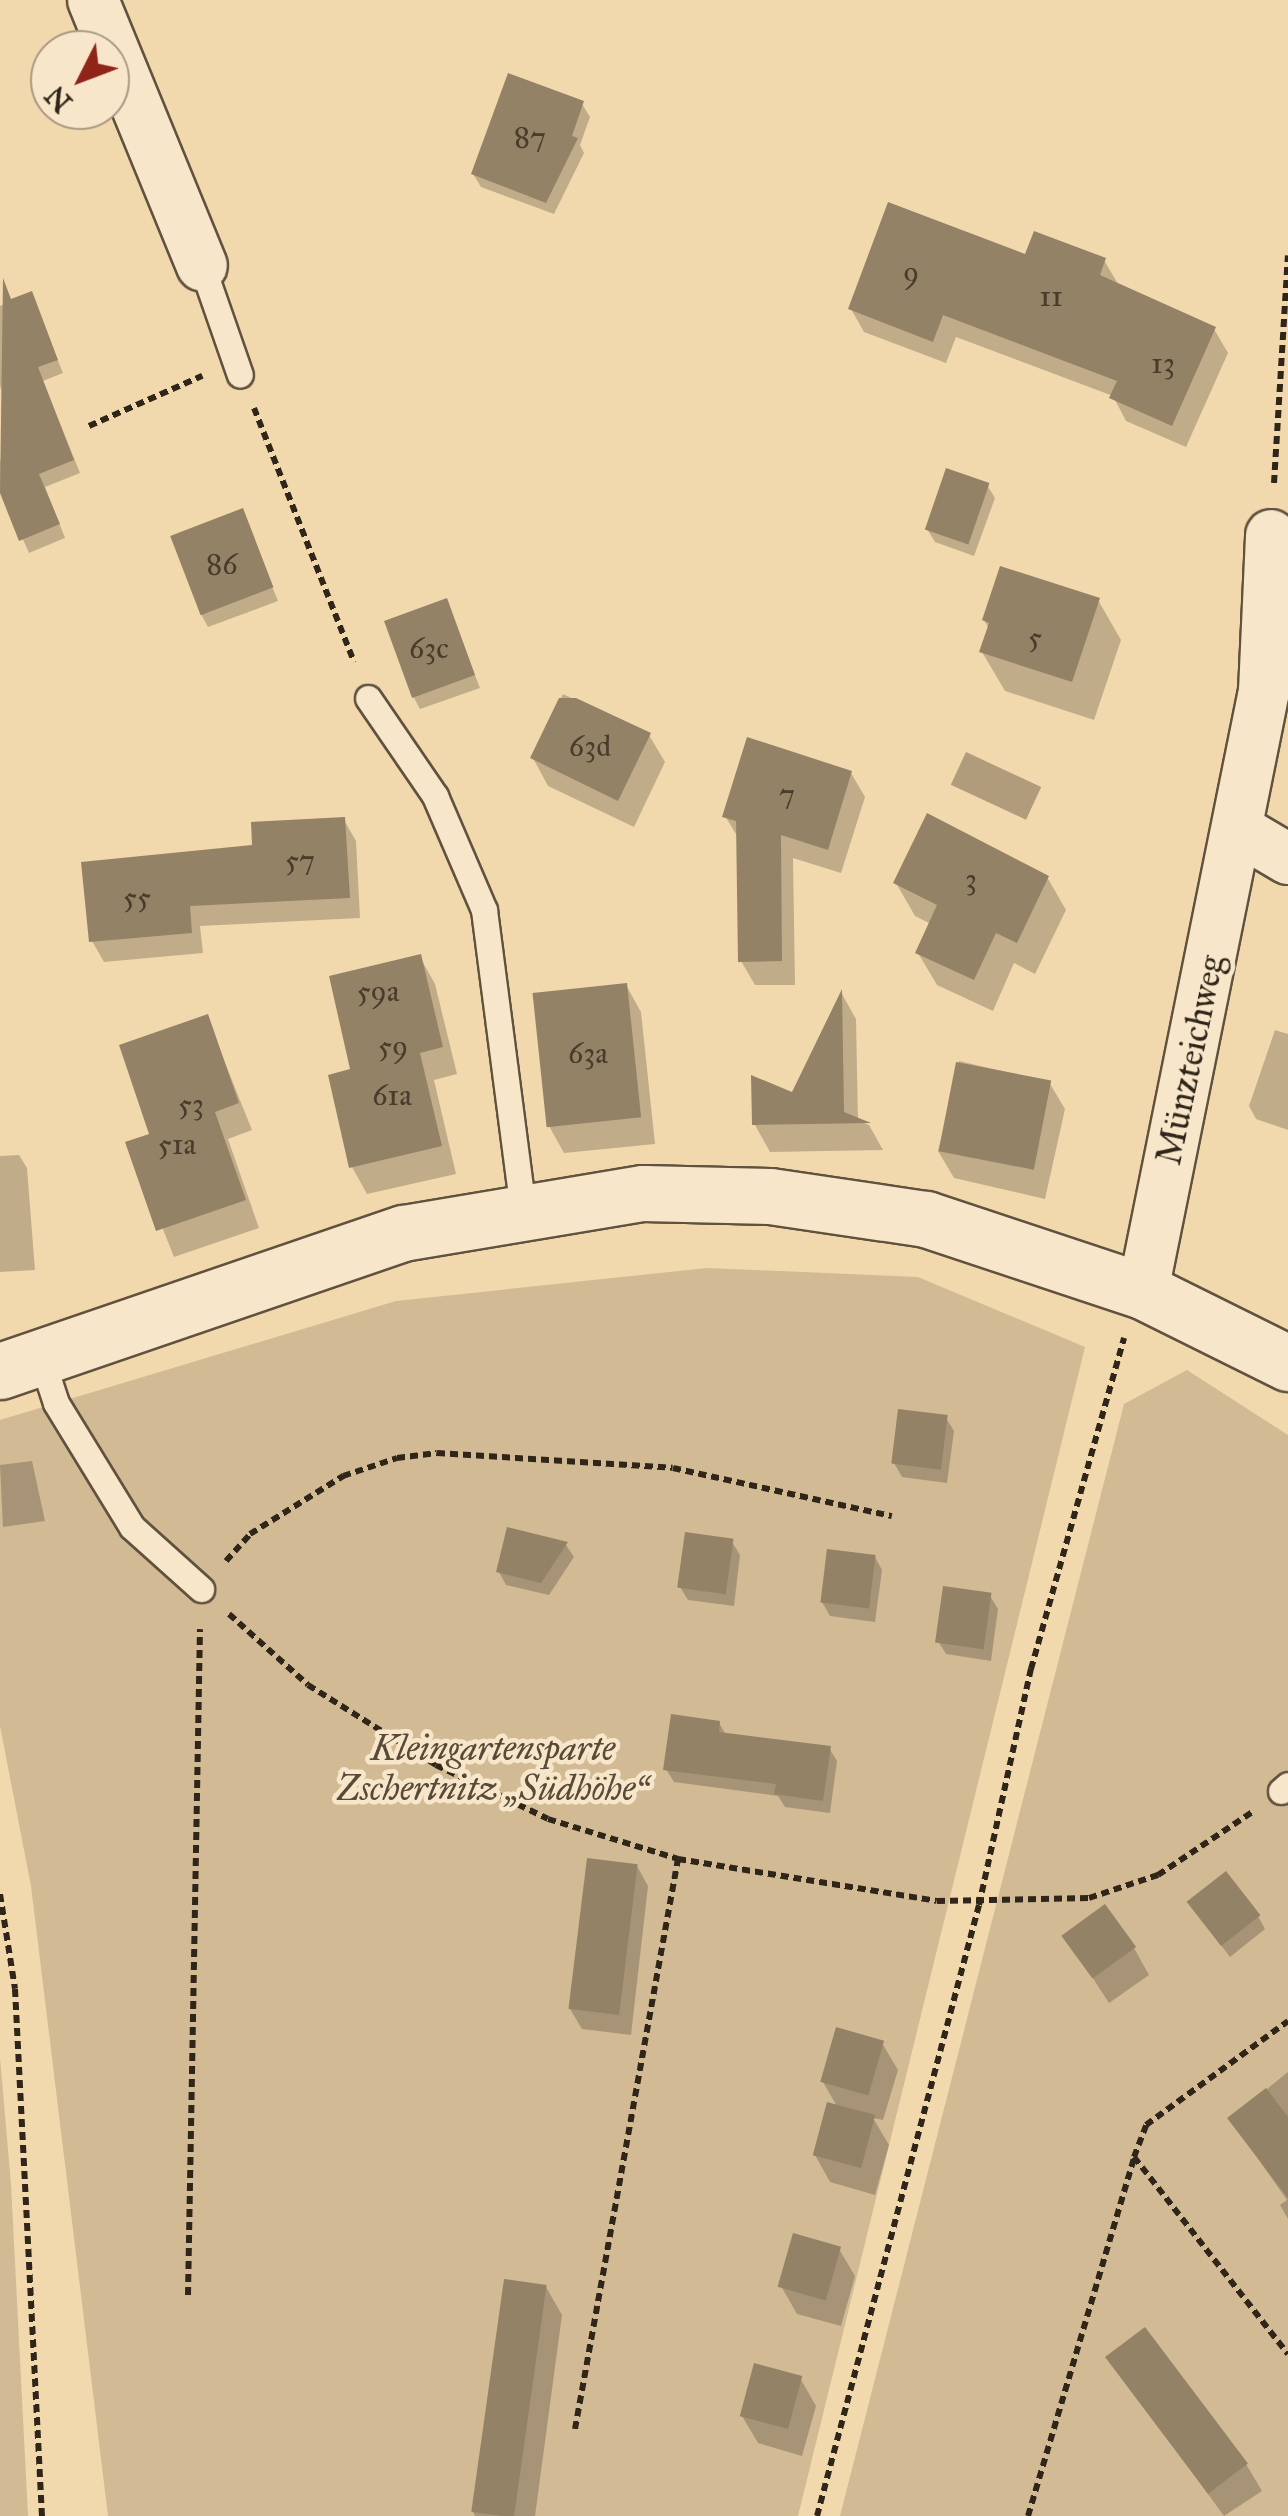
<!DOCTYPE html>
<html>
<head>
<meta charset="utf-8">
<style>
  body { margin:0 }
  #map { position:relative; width:1288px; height:2516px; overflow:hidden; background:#f2d8ad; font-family:"IM FELL Great Primer",serif }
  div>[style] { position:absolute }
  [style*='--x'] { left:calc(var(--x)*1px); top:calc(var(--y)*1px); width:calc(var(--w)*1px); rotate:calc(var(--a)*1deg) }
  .green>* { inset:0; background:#d1ba94 }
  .water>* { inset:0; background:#b09b7b; transform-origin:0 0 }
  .shadow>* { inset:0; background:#0003 }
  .building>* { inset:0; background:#948266; transform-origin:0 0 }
  .path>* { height:6px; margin-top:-3px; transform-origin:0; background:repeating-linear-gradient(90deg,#2f2519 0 8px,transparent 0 13px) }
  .roads { filter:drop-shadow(2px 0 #60523e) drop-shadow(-2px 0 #60523e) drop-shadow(0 2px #60523e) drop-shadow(0 -2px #60523e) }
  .service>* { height:25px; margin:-12.5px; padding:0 12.5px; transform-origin:12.5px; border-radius:12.5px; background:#f7e6ca }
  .minor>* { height:50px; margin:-25px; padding:0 25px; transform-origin:25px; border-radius:25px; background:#f7e6ca }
  .tertiary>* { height:55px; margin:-27.5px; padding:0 27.5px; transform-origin:27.5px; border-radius:27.5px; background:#f7e6ca }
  span { translate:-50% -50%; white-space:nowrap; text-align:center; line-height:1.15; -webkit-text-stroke:9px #f7e6ca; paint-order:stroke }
  .number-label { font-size:30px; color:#483c2c }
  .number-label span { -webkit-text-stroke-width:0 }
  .street-label { font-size:35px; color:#2f2519 }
  .park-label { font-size:35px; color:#584a38; font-style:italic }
  .north { position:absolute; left:30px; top:30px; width:100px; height:100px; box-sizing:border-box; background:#f7e6ca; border:2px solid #a79983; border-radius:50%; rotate:228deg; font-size:28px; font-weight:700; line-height:40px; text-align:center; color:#2f2519 }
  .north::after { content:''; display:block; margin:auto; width:35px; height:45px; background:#8f2418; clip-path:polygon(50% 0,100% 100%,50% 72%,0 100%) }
</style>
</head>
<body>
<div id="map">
  <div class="green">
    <div style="clip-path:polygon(707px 1268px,918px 1277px,1085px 1347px,798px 2516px,108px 2516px,31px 1886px,0 1726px,0 1420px,396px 1301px)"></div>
    <div style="clip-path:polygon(1187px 1370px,1288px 1435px,1288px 2516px,840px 2516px,1124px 1404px)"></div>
    <div style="clip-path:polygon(0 2058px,11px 2184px,28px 2516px,0 2516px)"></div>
  </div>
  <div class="water">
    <div style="left:966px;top:752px;width:83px;height:36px;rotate:25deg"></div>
  </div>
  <div class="shadow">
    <div style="clip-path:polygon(582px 104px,590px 117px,580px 145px,584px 153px,554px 214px,481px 187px,473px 174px)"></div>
    <div style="clip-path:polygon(1026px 258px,1104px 260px,1118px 284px,1214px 329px,1228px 353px,1186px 447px,1126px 421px,1113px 396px,956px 337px,946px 363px,864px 332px,851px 309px)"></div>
    <div style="clip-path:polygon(31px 294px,63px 373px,43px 381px,80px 473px,45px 487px,65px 538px,29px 553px,0 487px,0 460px,25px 450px,0 386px,0 306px)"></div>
    <div style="clip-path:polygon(987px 485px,995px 498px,974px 556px,935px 542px,927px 529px)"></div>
    <div style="clip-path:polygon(241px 511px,278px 601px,208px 627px,201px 614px)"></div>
    <div style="clip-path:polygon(1098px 600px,1121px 640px,1094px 720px,1005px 691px,982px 652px,989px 629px,984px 620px)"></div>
    <div style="clip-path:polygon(446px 601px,480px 688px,420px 709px,413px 696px)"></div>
    <div style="clip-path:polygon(563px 694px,649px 735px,665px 762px,634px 827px,548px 786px,533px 758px)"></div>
    <div style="clip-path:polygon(851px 773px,865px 797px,841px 873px,793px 858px,795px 985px,755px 985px,741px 961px,739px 839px,725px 816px)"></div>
    <div style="clip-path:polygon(344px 820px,356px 841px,360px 918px,200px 926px,203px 953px,104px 962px,92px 941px,255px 847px)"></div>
    <div style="clip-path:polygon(1047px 877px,1066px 910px,1035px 974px,1014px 963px,993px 1011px,937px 985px,918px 953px,931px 924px,915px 916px,896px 883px)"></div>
    <div style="clip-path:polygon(420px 957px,435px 984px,457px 1074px,434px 1080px,456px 1174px,367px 1194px,352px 1167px,353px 1071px)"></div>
    <div style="clip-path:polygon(626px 985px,641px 1012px,655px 1144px,564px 1153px,549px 1126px)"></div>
    <div style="clip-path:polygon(842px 994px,856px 1019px,858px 1121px,869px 1125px,883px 1150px,770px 1152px,755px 1125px,794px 1095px)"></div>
    <div style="clip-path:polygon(207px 1018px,252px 1130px,228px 1139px,259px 1228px,174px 1257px,129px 1144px,152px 1136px)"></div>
    <div style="clip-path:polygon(1275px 1030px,1288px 1034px,1288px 1130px,1256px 1119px,1249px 1106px)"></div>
    <div style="clip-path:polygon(959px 1061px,1049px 1082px,1065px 1109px,1045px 1199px,954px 1178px,938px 1151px)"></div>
    <div style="clip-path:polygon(19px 1155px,27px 1168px,35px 1270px,0 1272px,0 1156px)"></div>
    <div style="clip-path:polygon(946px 1418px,954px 1431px,947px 1483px,902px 1477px,894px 1463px)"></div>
    <div style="clip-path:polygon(32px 1461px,45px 1521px,3px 1527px,0 1465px)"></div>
    <div style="clip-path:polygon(509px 1530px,566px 1545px,574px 1557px,549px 1595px,506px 1585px,499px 1572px)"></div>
    <div style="clip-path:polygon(732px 1542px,740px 1555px,734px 1606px,688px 1600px,680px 1587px)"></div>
    <div style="clip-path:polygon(875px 1557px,882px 1570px,875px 1622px,830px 1616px,822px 1602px)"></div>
    <div style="clip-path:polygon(990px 1596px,998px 1609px,991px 1661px,946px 1654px,938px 1641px)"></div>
    <div style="clip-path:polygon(719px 1723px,726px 1735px,829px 1748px,837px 1761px,830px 1813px,785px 1807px,778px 1796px,674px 1782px,666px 1769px)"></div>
    <div style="clip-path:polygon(637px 1866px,648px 1886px,631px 2035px,582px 2029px,570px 2009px)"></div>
    <div style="clip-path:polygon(1197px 1914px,1258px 1916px,1265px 1929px,1230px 1957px)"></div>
    <div style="clip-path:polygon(1065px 1935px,1134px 1948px,1149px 1975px,1109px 2003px)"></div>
    <div style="clip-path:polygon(882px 2043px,898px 2070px,883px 2120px,873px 2118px,889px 2145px,875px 2195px,830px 2182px,815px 2155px,838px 2108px,823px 2082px)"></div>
    <div style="clip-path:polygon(1288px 2072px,1288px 2219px,1280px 2205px,1287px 2200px,1230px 2119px)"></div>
    <div style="clip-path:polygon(839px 2249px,855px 2276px,841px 2326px,797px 2314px,781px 2286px)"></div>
    <div style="clip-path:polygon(546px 2287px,562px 2315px,535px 2516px,475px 2516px,472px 2510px)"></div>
    <div style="clip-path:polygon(1108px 2357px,1246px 2464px,1262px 2491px,1224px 2516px)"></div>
    <div style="clip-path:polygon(800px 2378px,816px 2406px,802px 2456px,758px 2443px,742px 2416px)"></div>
  </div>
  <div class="building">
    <div style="clip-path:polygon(508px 73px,584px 101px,572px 136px,578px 138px,546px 203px,471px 174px)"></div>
    <div style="clip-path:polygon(888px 202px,1025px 254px,1034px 231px,1106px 258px,1100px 275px,1216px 327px,1172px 426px,1109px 398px,1117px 381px,943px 315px,933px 342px,848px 309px)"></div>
    <div style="clip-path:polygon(3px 278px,11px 299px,32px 291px,58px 360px,38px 367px,74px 460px,39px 474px,60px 524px,19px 541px,0 493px)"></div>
    <div style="left:946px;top:468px;width:46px;height:65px;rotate:19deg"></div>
    <div style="left:243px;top:508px;width:85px;height:78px;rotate:69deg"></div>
    <div style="clip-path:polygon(1000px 566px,1100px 598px,1072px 682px,979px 652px,989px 623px,982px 620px)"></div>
    <div style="left:447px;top:598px;width:82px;height:67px;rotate:70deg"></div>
    <div style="clip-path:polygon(559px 698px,576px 698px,651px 733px,618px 801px,530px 758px)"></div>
    <div style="clip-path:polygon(747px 737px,852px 771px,828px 850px,781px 835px,782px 961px,738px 962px,736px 821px,722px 817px)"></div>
    <div style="clip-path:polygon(927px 813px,1049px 876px,1017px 943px,996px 933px,974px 980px,915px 953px,937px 905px,893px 883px)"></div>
    <div style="clip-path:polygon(345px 817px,350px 898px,190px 906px,192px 933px,89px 942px,81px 862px,252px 845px,251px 822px)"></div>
    <div style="clip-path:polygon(421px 954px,443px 1047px,420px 1053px,442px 1146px,349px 1168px,328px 1075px,350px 1069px,329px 976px)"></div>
    <div style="left:627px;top:983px;width:135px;height:95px;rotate:84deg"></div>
    <div style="clip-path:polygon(842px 989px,844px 1112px,871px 1123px,752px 1125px,751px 1075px,792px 1092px)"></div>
    <div style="clip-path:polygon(208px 1014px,239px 1103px,215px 1112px,246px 1200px,156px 1231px,125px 1142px,149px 1134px,119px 1045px)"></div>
    <div style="left:956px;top:1062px;width:97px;height:91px;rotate:11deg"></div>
    <div style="left:898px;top:1409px;width:50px;height:55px;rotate:7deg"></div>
    <div style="clip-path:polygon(507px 1527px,568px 1542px,541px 1583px,496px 1572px)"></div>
    <div style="left:685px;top:1532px;width:49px;height:56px;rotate:8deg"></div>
    <div style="left:827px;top:1549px;width:49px;height:54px;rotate:7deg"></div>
    <div style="left:943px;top:1586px;width:49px;height:57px;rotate:8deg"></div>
    <div style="clip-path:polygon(671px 1714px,720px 1721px,719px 1732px,831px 1746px,823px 1801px,774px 1794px,776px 1784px,663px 1770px)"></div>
    <div style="left:587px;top:1858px;width:51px;height:152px;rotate:7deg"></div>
    <div style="left:1226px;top:1871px;width:56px;height:50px;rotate:52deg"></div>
    <div style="left:1105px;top:1904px;width:53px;height:54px;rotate:54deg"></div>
    <div style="left:836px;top:2027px;width:50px;height:57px;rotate:16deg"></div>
    <div style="clip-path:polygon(1266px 2088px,1288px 2117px,1288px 2198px,1227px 2118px)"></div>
    <div style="left:827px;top:2102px;width:50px;height:55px;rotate:15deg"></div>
    <div style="left:793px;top:2233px;width:50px;height:56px;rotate:16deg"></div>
    <div style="left:504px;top:2279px;width:43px;height:235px;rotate:8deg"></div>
    <div style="left:1145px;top:2327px;width:171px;height:50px;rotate:53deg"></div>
    <div style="left:754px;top:2363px;width:50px;height:55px;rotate:15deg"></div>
  </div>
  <div class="path">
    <div style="--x:254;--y:408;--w:273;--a:68.5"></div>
    <div style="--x:89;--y:426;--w:124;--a:-23.9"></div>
    <div style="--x:1274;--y:483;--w:228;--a:-86.5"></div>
    <div style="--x:226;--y:1561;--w:36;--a:-48"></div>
    <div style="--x:250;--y:1534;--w:110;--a:-31.9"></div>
    <div style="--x:343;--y:1476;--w:57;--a:-18.4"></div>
    <div style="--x:397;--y:1458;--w:40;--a:-7.1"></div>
    <div style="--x:437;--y:1453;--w:236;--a:3.6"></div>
    <div style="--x:673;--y:1468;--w:224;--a:12.4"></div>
    <div style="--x:229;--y:1614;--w:106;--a:41.9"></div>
    <div style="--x:308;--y:1685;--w:151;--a:32"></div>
    <div style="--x:436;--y:1765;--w:124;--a:25.7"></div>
    <div style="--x:548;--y:1819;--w:136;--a:17.1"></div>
    <div style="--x:678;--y:1859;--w:262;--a:9.2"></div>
    <div style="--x:937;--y:1901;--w:152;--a:-1.1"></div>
    <div style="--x:1089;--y:1898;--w:73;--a:-18.4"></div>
    <div style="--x:1158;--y:1875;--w:113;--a:-33.8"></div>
    <div style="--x:0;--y:1894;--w:96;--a:81"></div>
    <div style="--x:15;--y:1989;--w:528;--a:87.07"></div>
    <div style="--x:1134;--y:2157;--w:34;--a:-69"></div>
    <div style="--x:1146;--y:2125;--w:176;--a:-36.2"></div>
    <div style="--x:188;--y:2295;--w:666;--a:-88.97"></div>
    <div style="--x:575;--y:2429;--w:579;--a:-79.76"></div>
    <div style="--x:817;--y:2516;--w:632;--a:-75.15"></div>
    <div style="--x:979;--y:1905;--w:242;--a:-77.6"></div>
    <div style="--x:1031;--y:1669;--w:344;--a:-74.3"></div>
    <div style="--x:1028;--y:2516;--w:374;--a:-73.5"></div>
    <div style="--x:1134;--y:2157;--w:250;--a:52"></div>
  </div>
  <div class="roads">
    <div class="service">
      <div style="--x:202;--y:266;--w:115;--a:70.8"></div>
      <div style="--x:368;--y:698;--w:119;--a:55.6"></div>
      <div style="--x:435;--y:796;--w:124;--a:66.7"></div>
      <div style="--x:484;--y:910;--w:304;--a:82.6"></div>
      <div style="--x:41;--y:1357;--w:48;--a:71.9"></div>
      <div style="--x:56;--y:1403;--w:145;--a:58.5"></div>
      <div style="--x:132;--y:1527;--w:93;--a:41.9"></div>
      <div style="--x:1281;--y:1791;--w:9;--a:-41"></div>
    </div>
    <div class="minor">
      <div style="--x:93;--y:0;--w:287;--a:67.7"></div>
      <div style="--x:1239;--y:830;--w:57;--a:30.6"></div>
      <div style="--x:1143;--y:1291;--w:612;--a:-78.6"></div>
      <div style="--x:1264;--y:691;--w:156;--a:-87.4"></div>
    </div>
    <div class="tertiary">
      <div style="--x:0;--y:1371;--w:426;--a:-18.9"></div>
      <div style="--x:403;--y:1233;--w:243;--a:-9.5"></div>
      <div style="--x:643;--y:1193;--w:127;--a:1.4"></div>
      <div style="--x:770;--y:1196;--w:158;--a:8.4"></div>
      <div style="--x:926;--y:1219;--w:229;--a:18.4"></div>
      <div style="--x:1143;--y:1291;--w:162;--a:26.4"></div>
    </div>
  </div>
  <div class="number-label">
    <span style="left:530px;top:137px">87</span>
    <span style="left:911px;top:272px">9</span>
    <span style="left:1051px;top:296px">11</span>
    <span style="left:1163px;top:363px">13</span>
    <span style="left:222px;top:564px">86</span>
    <span style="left:1035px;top:637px">5</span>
    <span style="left:429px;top:648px">63c</span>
    <span style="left:590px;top:746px">63d</span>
    <span style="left:787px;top:794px">7</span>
    <span style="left:300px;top:860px">57</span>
    <span style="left:971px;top:879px">3</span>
    <span style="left:137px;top:897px">55</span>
    <span style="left:378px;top:991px">59a</span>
    <span style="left:393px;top:1046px">59</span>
    <span style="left:588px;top:1053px">63a</span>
    <span style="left:392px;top:1095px">61a</span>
    <span style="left:191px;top:1104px">53</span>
    <span style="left:177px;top:1144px">51a</span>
  </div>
  <div class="street-label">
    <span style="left:1191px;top:1060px;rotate:-78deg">Münzteichweg</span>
  </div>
  <div class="park-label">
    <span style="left:493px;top:1769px">Kleingartensparte<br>Zschertnitz „Südhöhe“</span>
  </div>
  <div class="north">N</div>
</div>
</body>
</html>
